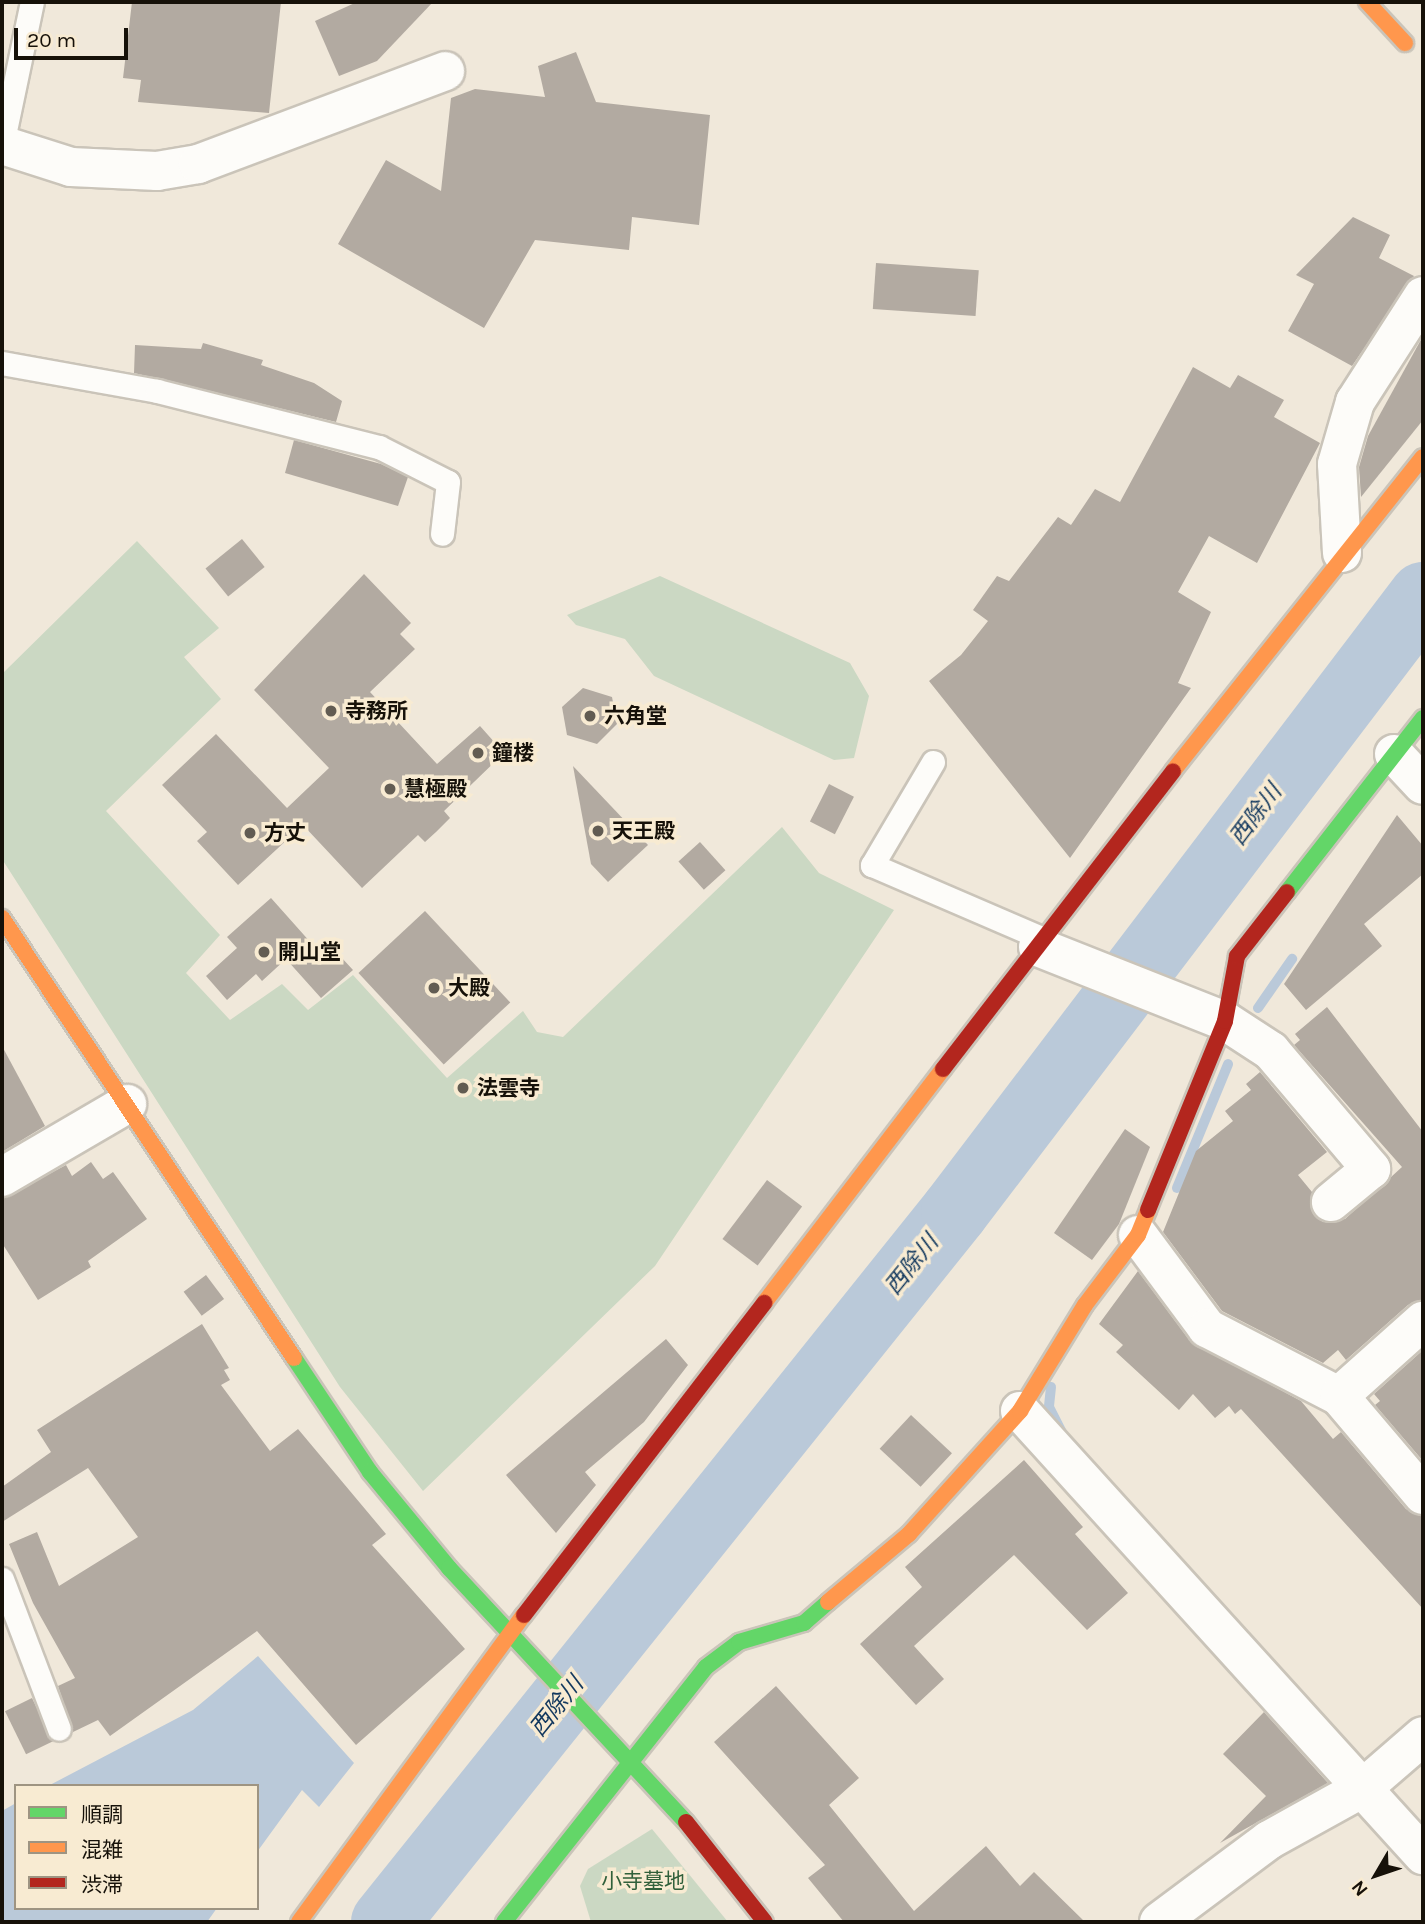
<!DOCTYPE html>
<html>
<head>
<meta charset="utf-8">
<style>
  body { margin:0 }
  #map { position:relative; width:1425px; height:1924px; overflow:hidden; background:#f0e8da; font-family:Karla,"Noto Sans JP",sans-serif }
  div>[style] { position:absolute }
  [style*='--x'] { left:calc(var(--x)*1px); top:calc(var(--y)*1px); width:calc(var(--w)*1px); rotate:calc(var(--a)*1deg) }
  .green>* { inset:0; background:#cbd8c3 }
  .water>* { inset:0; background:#bac9d9 }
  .stream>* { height:10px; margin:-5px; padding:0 5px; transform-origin:5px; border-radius:5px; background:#bac9d9 }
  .river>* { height:68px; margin:-34px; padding:0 34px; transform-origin:34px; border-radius:34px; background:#bac9d9 }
  .building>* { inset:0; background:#b2aaa1; transform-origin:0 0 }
  .roads { filter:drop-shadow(2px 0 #cac4b9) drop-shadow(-2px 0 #cac4b9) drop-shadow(0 2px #cac4b9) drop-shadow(0 -2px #cac4b9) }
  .lane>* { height:23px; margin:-11.5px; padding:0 11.5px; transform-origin:11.5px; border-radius:11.5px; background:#fdfcf9 }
  .street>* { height:38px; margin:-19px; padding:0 19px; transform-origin:19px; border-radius:19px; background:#fdfcf9 }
  .fast>* { height:16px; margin:-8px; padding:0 8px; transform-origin:8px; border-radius:8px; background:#63d668 }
  .slow>* { height:16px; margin:-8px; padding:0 8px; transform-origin:8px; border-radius:8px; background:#ff974d }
  .jam>* { height:16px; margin:-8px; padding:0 8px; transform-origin:8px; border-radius:8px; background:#b3261e }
  .dots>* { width:19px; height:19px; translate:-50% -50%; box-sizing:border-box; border:4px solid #f8ebd2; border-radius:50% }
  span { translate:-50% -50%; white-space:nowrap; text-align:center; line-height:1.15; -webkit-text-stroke:7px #f8ebd2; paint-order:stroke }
  .poi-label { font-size:21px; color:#161109; font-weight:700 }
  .left { translate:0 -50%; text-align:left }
  .park-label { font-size:21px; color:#31603b }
  .water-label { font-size:23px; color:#12385e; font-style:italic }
  .frame { position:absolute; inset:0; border:4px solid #161109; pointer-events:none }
  .legend { position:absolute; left:14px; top:1784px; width:245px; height:126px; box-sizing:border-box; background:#f8ebd2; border:2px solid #9e9482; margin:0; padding:9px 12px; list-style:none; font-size:21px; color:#161109 }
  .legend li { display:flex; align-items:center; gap:14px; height:35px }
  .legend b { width:35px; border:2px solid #9e9482 }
  .north { position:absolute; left:1341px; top:1840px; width:70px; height:70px; -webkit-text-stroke:5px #f8ebd2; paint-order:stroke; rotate:231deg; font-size:19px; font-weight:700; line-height:28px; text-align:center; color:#161109 }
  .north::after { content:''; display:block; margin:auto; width:24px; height:32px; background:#161109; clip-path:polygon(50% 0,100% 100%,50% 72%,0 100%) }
  .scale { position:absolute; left:14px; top:28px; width:114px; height:32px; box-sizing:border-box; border:4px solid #161109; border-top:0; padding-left:9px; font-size:21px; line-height:24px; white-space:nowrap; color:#161109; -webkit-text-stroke:5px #f8ebd2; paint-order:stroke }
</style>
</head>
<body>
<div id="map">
  <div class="green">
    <div style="clip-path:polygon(137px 541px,219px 628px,184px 657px,221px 699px,106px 811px,220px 935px,186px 973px,230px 1020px,282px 984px,308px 1010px,353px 975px,447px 1078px,523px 1011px,537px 1032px,563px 1037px,782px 827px,819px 873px,894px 910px,655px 1266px,423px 1491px,340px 1387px,2px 859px,2px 674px)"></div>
    <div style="clip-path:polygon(660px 576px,850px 663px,869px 696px,854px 758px,834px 760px,654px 676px,625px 639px,576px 625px,567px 615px)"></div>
    <div style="clip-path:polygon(652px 1829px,728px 1922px,591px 1922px,580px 1886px,588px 1869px)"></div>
  </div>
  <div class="water">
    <div style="clip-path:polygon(258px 1656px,354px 1763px,319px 1807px,302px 1790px,257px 1852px,257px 1786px,48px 1786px,193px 1710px)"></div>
    <div style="clip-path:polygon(16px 1803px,16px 1908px,217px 1908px,207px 1922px,2px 1922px,2px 1811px)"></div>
  </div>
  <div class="stream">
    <div style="--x:1258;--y:1008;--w:60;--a:-55.2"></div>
    <div style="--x:1177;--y:1188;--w:134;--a:-67.6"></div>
    <div style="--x:1051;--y:1387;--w:20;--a:96"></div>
    <div style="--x:1049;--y:1407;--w:30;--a:63"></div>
  </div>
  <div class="river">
    <div style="--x:385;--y:1922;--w:911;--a:-51.28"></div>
    <div style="--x:955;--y:1211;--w:773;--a:-52.73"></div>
  </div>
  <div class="building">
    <div style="clip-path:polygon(132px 2px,281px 2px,269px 113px,138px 102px,141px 80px,123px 78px)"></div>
    <div style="clip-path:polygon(357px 2px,433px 2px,377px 61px,339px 76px,315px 21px)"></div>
    <div style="clip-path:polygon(576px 52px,596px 102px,710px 115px,699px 225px,632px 217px,629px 250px,535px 240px,484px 328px,338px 244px,386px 160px,441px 191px,451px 98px,475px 89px,545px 97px,538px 66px)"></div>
    <div style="clip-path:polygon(1353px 217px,1390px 235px,1379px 258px,1414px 276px,1352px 366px,1288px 331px,1314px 284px,1296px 275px)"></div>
    <div style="left:876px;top:263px;width:103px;height:46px;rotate:4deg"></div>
    <div style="clip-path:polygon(1423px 336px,1423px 420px,1361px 497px,1359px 467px,1368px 436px)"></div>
    <div style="clip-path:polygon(203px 343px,263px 360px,261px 365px,314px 383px,342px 401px,336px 422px,134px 373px,135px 345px,201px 349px)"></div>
    <div style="clip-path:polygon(1193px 367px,1230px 388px,1238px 375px,1284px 400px,1274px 417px,1320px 443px,1257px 563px,1209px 536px,1178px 592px,1211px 612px,1178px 683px,1191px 688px,1070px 858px,929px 681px,961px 655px,988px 621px,973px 610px,997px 576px,1009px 581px,1058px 517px,1071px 525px,1095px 489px,1120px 502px)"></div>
    <div style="clip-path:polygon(294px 440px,381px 464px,408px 477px,398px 506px,285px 473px)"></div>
    <div style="left:242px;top:539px;width:36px;height:47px;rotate:51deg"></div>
    <div style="clip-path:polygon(364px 574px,411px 623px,400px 634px,415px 649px,370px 692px,437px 764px,480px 726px,504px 753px,444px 811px,450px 818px,436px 832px,425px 842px,418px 835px,362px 888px,303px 825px,238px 885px,197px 841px,207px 832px,162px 785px,216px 734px,287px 808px,329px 768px,254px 690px)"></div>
    <div style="clip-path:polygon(583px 688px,612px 697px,617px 724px,597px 744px,567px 735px,562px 707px)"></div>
    <div style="clip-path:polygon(573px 766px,648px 845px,608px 882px,591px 864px)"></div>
    <div style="left:829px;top:784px;width:28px;height:42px;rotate:27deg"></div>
    <div style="clip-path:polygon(1397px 815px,1423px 846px,1423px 874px,1364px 924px,1382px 946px,1306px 1010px,1284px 984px)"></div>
    <div style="left:700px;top:842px;width:38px;height:29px;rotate:48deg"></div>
    <div style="clip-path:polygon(271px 898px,320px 953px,329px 944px,353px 970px,321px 998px,286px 959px,262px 981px,256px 974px,227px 1000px,206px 976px,237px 948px,227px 937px)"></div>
    <div style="left:425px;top:911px;width:125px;height:91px;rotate:47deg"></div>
    <div style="clip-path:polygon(1327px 1007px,1423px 1132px,1423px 1300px,1408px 1305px,1346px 1360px,1338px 1350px,1323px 1363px,1222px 1311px,1163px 1232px,1196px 1151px,1233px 1121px,1225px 1111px,1251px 1090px,1246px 1084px,1260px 1072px,1327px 1152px,1298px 1175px,1312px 1192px,1314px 1215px,1323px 1222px,1345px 1219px,1402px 1167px,1294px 1045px,1300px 1040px,1295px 1034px)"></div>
    <div style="clip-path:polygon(2px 1046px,45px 1126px,2px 1152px)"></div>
    <div style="clip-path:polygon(1125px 1129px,1150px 1147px,1119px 1224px,1092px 1260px,1054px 1233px)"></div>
    <div style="clip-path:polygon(91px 1162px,103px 1179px,113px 1172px,147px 1219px,88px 1261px,91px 1267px,38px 1300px,2px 1243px,2px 1199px,66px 1165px,72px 1176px)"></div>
    <div style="left:767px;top:1180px;width:44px;height:74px;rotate:37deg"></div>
    <div style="clip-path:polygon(1138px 1271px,1190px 1341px,1301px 1401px,1333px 1439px,1341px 1432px,1406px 1509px,1423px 1516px,1423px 1609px,1241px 1409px,1235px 1414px,1229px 1406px,1215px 1418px,1193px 1394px,1179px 1410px,1116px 1352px,1123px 1345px,1099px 1324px)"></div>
    <div style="left:206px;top:1275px;width:30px;height:28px;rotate:53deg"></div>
    <div style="clip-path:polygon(202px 1324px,229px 1368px,224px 1370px,230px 1380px,221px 1385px,270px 1451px,298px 1429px,386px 1534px,372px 1545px,465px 1649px,356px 1745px,257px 1631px,110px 1736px,98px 1720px,73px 1732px,58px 1686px,75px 1678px,33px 1603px,9px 1544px,37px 1532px,59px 1586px,138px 1537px,88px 1468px,2px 1522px,2px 1487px,51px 1452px,37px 1430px)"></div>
    <div style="clip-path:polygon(666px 1339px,688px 1365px,644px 1422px,585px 1472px,596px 1485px,556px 1533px,506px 1475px)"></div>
    <div style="clip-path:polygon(1423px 1350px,1423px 1461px,1375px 1405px,1380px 1401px,1374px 1394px)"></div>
    <div style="left:911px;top:1415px;width:56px;height:46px;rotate:43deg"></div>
    <div style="clip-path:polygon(1024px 1460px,1083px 1527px,1075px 1534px,1128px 1593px,1087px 1630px,1014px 1555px,914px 1646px,944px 1679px,916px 1705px,860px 1644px,922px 1587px,905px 1567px)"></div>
    <div style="clip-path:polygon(776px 1686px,859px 1778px,829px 1805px,914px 1911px,986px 1846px,1020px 1886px,1034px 1872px,1085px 1922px,844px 1922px,808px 1878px,825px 1865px,714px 1742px)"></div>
    <div style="left:32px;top:1698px;width:48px;height:30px;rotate:64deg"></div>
    <div style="clip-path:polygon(1264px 1712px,1328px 1783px,1220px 1843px,1266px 1796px,1223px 1754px)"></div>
  </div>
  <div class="roads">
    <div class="lane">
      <div style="--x:2;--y:145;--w:146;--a:-78.2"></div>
      <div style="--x:2;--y:363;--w:158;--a:10.2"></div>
      <div style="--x:157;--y:391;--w:229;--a:14.2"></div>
      <div style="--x:379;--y:447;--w:77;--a:26.9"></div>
      <div style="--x:448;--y:482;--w:52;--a:96.6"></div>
      <div style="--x:933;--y:762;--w:120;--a:120.6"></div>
      <div style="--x:872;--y:865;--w:187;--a:23.3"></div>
      <div style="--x:2;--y:1579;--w:160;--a:69.2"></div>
    </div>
    <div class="street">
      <div style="--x:2;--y:145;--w:72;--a:17.7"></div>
      <div style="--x:71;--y:167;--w:86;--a:2.7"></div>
      <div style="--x:157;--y:171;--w:42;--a:-9.7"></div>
      <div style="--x:198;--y:164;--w:264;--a:-20.6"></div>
      <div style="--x:1342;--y:553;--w:89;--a:-93.2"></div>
      <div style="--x:1337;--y:464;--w:65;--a:-73.8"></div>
      <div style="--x:1355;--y:402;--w:126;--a:-57.3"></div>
      <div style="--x:1394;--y:754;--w:42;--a:46.9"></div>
      <div style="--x:1038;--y:947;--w:201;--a:21.6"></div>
      <div style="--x:1225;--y:1021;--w:55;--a:33.1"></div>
      <div style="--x:1271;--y:1051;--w:155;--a:49.7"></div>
      <div style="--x:1371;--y:1169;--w:52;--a:140.5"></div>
      <div style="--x:2;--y:1177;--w:145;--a:-30.3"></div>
      <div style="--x:1138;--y:1235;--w:116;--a:53.4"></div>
      <div style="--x:1207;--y:1328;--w:148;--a:27.3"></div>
      <div style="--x:1339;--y:1396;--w:130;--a:49.7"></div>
      <div style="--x:1339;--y:1396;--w:113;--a:-41.8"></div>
      <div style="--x:1020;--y:1411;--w:600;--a:47.77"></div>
      <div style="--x:1159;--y:1922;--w:137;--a:-36.7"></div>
      <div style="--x:1269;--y:1840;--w:107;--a:-29"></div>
      <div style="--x:1363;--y:1788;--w:79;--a:-40.9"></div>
    </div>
    <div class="fast">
      <div style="--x:1287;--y:892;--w:221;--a:-52"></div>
      <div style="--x:294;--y:1358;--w:137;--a:56.3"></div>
      <div style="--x:370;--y:1472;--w:124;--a:50.5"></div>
      <div style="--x:449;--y:1568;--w:347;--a:47"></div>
      <div style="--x:504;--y:1922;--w:325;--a:-51.6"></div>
      <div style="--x:706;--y:1667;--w:41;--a:-37.1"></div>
      <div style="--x:739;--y:1642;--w:68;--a:-16.3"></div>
      <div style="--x:804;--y:1623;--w:32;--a:-41"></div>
    </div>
    <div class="slow">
      <div style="--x:1367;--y:2;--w:56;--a:47.2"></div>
      <div style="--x:1173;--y:771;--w:401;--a:-51.5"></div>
      <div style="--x:2;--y:918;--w:528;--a:56.43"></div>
      <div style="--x:764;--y:1303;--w:295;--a:-52.6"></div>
      <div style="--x:828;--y:1602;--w:106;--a:-40"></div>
      <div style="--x:909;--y:1534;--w:166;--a:-47.9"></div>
      <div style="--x:1020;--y:1411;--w:124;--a:-58.5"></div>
      <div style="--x:1085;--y:1305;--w:88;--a:-52.9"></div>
      <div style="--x:1138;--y:1235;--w:27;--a:-68"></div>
      <div style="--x:299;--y:1922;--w:381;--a:-53.8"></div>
    </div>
    <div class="jam">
      <div style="--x:943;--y:1069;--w:376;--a:-52.3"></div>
      <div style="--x:1148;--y:1210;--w:204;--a:-67.8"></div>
      <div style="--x:1225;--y:1021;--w:66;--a:-79.5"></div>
      <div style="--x:1237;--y:956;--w:81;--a:-52"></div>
      <div style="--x:524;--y:1615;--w:394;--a:-52.4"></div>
      <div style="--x:686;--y:1822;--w:127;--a:51.7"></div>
    </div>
  </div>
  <div class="dots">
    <div style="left:331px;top:711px;background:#625c52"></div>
    <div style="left:590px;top:716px;background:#625c52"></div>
    <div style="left:478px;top:753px;background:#625c52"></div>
    <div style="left:390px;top:789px;background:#625c52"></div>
    <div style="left:598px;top:831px;background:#625c52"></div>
    <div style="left:250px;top:833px;background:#625c52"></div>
    <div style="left:264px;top:952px;background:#625c52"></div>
    <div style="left:434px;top:988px;background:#625c52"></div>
    <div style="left:463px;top:1088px;background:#625c52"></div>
  </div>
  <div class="poi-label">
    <span class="left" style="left:345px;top:711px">寺務所</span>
    <span class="left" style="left:604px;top:716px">六角堂</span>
    <span class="left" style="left:492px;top:753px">鐘楼</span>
    <span class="left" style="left:404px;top:789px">慧極殿</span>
    <span class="left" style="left:612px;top:831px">天王殿</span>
    <span class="left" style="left:264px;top:833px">方丈</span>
    <span class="left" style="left:278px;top:952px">開山堂</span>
    <span class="left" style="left:448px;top:988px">大殿</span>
    <span class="left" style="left:477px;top:1088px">法雲寺</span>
  </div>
  <div class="park-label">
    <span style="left:643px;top:1881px">小寺墓地</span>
  </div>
  <div class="water-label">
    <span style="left:1256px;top:815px;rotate:-53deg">西除川</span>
    <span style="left:912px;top:1265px;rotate:-51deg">西除川</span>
    <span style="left:557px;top:1707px;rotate:-51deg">西除川</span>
  </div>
  <div class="frame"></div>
  <ul class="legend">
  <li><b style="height:9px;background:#63d668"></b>順調</li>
  <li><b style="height:9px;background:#ff974d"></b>混雑</li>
  <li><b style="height:9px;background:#b3261e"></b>渋滞</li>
  </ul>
  <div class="north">N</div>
  <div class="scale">20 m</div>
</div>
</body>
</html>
